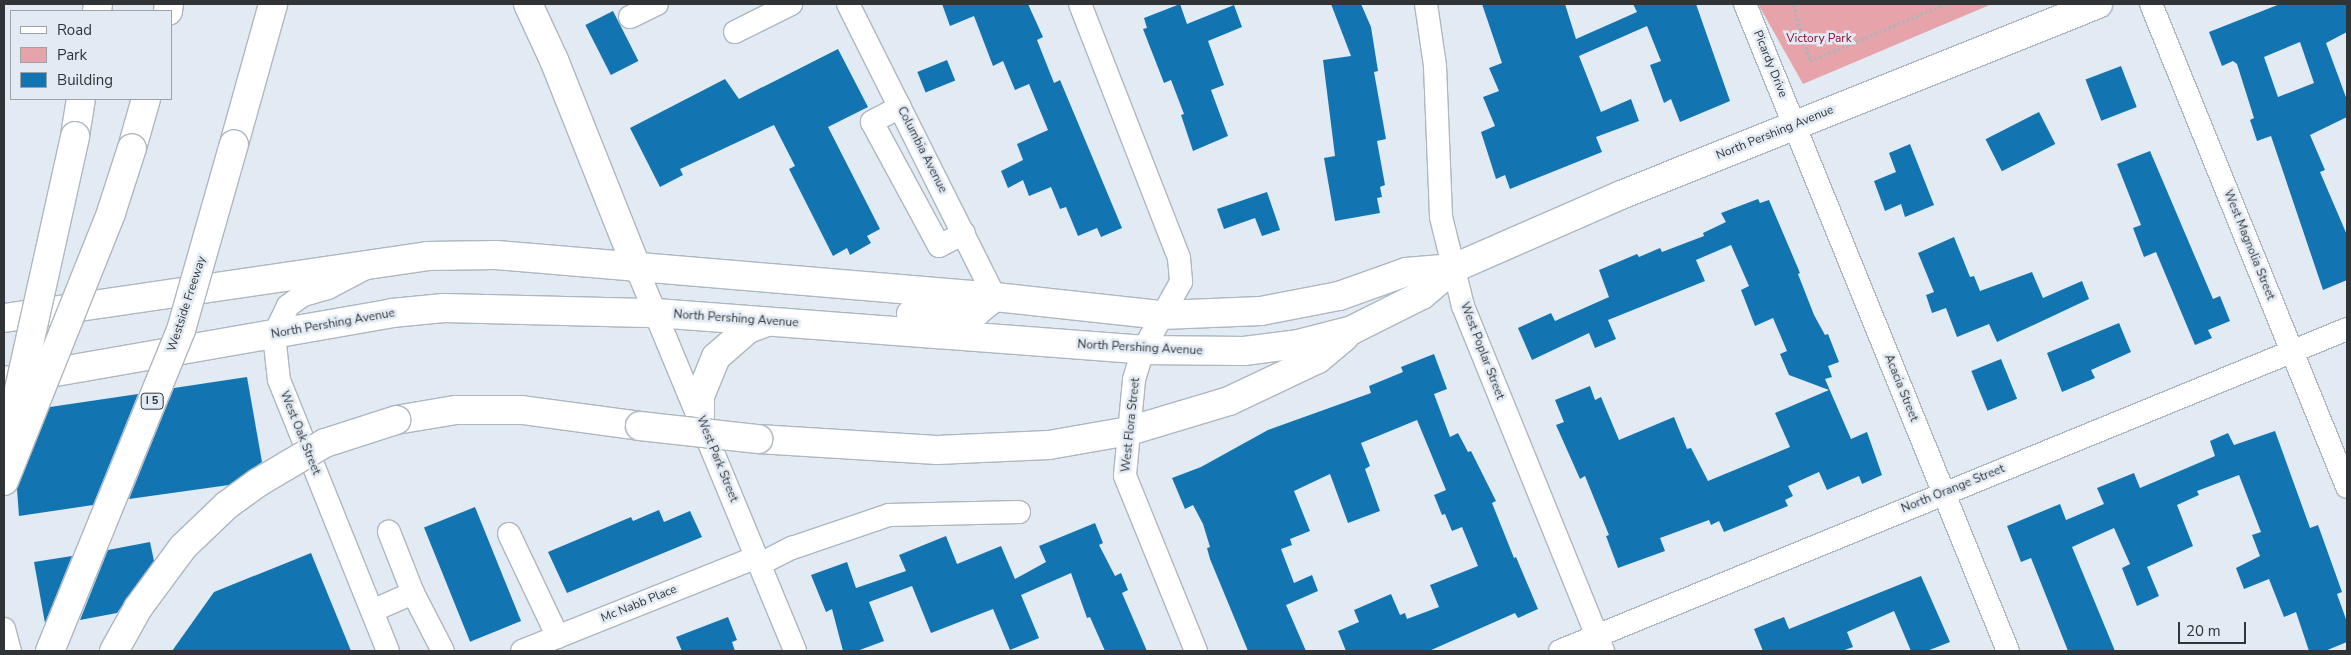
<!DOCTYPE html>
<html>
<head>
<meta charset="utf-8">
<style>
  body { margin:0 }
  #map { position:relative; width:2351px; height:655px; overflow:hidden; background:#e2ebf4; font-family:"Nunito Sans",sans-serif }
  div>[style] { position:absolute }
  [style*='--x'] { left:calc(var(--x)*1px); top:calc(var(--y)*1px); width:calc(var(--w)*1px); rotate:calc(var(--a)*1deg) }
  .green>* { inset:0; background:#e6a3a9 }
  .building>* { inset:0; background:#1374b2; transform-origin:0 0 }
  .path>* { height:3px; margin-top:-1.5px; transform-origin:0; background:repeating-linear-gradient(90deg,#acb4bb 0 2.5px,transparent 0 5px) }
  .roads { filter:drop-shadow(1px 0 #adb7bf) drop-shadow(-1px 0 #adb7bf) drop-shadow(0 1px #adb7bf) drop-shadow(0 -1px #adb7bf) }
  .minor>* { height:22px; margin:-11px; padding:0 11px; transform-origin:11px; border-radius:11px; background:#fff }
  .major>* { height:28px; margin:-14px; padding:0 14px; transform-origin:14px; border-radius:14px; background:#fff }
  .highway>* { height:28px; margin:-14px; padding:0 14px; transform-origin:14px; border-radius:14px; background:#fff }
  .bridges { filter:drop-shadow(1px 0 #adb7bf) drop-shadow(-1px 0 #adb7bf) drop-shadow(0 1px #adb7bf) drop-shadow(0 -1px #adb7bf) }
  .highway-bridge>* { height:28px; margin:-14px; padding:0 14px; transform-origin:14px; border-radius:14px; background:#fff }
  span { translate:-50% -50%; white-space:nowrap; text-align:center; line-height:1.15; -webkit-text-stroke:5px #e2ebf4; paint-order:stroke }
  .shield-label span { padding:1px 4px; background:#e2ebf4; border:1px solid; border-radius:4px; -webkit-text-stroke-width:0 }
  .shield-label { font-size:11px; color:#303437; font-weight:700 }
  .park-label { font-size:12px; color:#8b0d32 }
  .street-label { font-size:12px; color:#303437 }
  .frame { position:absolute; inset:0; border:5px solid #303437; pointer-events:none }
  .legend { position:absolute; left:10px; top:10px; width:162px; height:90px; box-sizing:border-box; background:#e2ebf4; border:1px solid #9ba2a8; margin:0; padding:6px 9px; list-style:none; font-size:15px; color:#303437 }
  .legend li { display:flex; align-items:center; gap:10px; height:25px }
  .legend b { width:25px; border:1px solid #9ba2a8 }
  .scale { position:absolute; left:2178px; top:622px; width:68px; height:22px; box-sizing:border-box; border:2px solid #303437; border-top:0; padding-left:6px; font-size:15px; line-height:18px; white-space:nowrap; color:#303437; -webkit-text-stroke:4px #e2ebf4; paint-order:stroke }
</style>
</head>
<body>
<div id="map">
  <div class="green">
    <div style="clip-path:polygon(1758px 4px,1992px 4px,1803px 84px)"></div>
  </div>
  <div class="building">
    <div style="clip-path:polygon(942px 4px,1028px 4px,1043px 37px,1037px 40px,1054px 83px,1060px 80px,1122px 228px,1101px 237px,1097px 228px,1078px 236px,1066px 207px,1060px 209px,1051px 187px,1029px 196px,1023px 180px,1008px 188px,1001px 171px,1023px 160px,1017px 144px,1048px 130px,1029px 84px,1015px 90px,1003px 61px,993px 66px,974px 16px,950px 26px)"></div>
    <div style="clip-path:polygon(1180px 4px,1187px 24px,1234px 5px,1242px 27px,1208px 41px,1224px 85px,1211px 90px,1228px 136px,1193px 151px,1181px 115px,1184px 114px,1171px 80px,1164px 83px,1143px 29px,1147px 28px,1144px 18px)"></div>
    <div style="clip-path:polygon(1331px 4px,1361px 4px,1371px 27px,1378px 71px,1374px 72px,1386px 139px,1377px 141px,1385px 185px,1380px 187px,1382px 197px,1377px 198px,1380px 213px,1335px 221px,1324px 158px,1335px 156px,1323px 60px,1351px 56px)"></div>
    <div style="clip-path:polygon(1482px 4px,1565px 4px,1576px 39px,1637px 12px,1633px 4px,1696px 4px,1730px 101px,1680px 122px,1671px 99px,1664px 103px,1650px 65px,1661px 61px,1647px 26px,1579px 56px,1601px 112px,1631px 99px,1639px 121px,1596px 137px,1602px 152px,1510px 189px,1505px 175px,1496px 179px,1481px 132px,1495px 126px,1483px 97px,1499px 91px,1489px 68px,1502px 63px)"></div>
    <div style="clip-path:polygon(evenodd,2280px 4px,2347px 4px,2347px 32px,2326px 43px,2347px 100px,2347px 117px,2310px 135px,2325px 170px,2320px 172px,2347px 235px,2347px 280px,2323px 290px,2271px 136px,2257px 141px,2250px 120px,2254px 118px,2237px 64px,2233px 61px,2222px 66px,2209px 32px,2280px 4px,2300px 42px,2314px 83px,2278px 97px,2264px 57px,2300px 42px)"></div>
    <div style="left:613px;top:11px;width:56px;height:31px;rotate:63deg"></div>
    <div style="clip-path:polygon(838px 49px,868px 107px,828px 127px,880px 229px,867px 236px,871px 243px,850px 255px,847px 248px,833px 256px,789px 169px,795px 166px,774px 125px,680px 169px,683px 175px,660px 187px,630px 128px,725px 79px,739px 99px)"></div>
    <div style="left:947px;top:60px;width:22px;height:32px;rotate:68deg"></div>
    <div style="left:2121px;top:66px;width:44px;height:38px;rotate:69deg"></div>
    <div style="left:2039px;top:112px;width:36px;height:60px;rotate:63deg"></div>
    <div style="clip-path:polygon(1910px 144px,1934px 205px,1905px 217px,1901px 204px,1885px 211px,1874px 181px,1896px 172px,1889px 153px)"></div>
    <div style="clip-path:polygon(2150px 151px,2213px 299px,2220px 296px,2230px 321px,2208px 330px,2212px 338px,2195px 345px,2156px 252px,2144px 257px,2133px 228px,2141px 225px,2117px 164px)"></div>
    <div style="clip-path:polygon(1267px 192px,1280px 230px,1262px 236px,1255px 218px,1224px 229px,1217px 209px)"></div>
    <div style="clip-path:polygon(1758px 199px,1760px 203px,1769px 200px,1800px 273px,1798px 274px,1814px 315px,1825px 335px,1828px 334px,1839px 362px,1828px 366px,1832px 377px,1825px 379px,1851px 439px,1867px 432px,1882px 475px,1862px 484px,1859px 476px,1827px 490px,1819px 472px,1788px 486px,1793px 496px,1785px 500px,1788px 506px,1724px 532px,1719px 521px,1711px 525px,1709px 520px,1660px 538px,1665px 551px,1618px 568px,1606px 536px,1609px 535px,1585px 476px,1580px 479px,1556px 425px,1564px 422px,1555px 400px,1590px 386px,1595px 400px,1601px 397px,1619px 440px,1674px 417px,1687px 449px,1691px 448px,1708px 481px,1790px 447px,1775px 413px,1829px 390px,1789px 375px,1780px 354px,1787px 351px,1773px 318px,1755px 326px,1741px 290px,1749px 286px,1731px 245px,1696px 260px,1705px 281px,1608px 320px,1616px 339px,1595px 348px,1589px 333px,1532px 360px,1518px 328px,1551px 313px,1555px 321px,1609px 297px,1599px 270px,1637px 254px,1639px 257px,1660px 248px,1662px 252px,1704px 236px,1703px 233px,1726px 222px,1721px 213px)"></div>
    <div style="clip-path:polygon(1954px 237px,1970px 277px,1974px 276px,1980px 291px,2032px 272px,2043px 298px,2082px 281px,2089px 299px,1997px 342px,1989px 324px,1957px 337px,1946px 308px,1932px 313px,1926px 295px,1934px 292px,1918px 253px)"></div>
    <div style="clip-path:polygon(2119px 323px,2131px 352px,2091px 370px,2095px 378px,2062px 392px,2047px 353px)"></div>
    <div style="clip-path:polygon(1434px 354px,1447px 389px,1434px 394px,1450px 437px,1458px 433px,1468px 452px,1471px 451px,1496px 501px,1492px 503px,1514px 558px,1516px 557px,1538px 609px,1518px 618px,1515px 613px,1429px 651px,1346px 651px,1338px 631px,1359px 622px,1354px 610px,1391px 594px,1400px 615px,1405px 613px,1407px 619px,1439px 607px,1430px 585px,1478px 566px,1462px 527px,1452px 531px,1445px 514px,1442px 515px,1434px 495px,1446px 490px,1417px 420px,1361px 443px,1370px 466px,1365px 469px,1380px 511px,1348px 523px,1330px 474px,1294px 491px,1310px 531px,1290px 539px,1292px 545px,1281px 549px,1294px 583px,1312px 575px,1318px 591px,1286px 605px,1306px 651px,1248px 651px,1210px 559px,1207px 548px,1210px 547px,1203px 524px,1193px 505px,1185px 509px,1172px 478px,1201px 467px,1268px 430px,1371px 393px,1369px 386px,1403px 372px,1401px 367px)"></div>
    <div style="left:2001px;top:359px;width:43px;height:32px;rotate:68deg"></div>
    <div style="clip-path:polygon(247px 377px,262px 462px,229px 485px,129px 499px,174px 388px)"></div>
    <div style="clip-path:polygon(138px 394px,93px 505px,19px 516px,17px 489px,50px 407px)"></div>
    <div style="clip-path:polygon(2275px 431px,2310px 528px,2318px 525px,2342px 592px,2337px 594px,2347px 622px,2347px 642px,2325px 651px,2309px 651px,2296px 612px,2284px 617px,2269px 579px,2244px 589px,2236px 568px,2260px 556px,2252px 535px,2261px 532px,2239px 475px,2197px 491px,2199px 495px,2177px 505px,2193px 546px,2147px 567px,2159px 596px,2137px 606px,2122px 568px,2130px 564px,2114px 528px,2072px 547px,2115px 651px,2068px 651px,2031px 558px,2021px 562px,2007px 526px,2060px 504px,2066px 520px,2104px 504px,2097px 488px,2134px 473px,2140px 488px,2215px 456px,2210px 441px,2228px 433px,2234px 445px)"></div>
    <div style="left:475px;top:507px;width:123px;height:55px;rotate:68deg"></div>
    <div style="clip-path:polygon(659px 510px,664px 522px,690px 511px,702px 537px,567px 593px,548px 552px,631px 517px,633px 521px)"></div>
    <div style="clip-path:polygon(1095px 523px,1103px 543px,1099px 545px,1115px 576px,1121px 573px,1128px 590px,1122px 593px,1147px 651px,1105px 651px,1090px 617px,1087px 618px,1071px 573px,1021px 595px,1039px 638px,1010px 650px,993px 609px,931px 633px,912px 586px,869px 602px,884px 641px,857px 651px,843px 651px,832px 609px,826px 612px,811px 575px,847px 562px,856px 588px,906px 571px,899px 555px,946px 536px,957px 564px,1001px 546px,1015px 579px,1046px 562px,1039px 546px)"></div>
    <div style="clip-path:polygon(150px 542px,154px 561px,117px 613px,80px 620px,108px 550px)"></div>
    <div style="clip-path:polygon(311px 553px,351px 651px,172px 651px,214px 592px)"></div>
    <div style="clip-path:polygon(72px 556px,45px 623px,34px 562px)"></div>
    <div style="clip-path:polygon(1921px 576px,1950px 642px,1927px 651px,1911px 651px,1894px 611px,1847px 632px,1853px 647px,1842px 651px,1763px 651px,1754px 629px,1784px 617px,1789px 629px)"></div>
    <div style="clip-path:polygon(728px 617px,737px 640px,732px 642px,735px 651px,682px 651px,676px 637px)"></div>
  </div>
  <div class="path">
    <div style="--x:1793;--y:4;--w:59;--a:73.4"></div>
    <div style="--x:1810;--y:61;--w:147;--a:-22.9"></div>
  </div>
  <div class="roads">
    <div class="minor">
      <div style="--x:848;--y:4;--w:328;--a:63.4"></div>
      <div style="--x:1080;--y:4;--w:273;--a:68.7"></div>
      <div style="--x:1179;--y:258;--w:24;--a:85"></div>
      <div style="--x:1181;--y:282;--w:78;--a:119.2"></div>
      <div style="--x:1143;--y:350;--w:31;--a:107"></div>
      <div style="--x:1134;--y:380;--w:96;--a:95.4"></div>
      <div style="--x:1125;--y:476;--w:189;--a:67.9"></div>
      <div style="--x:1426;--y:4;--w:63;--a:81.7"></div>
      <div style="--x:1435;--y:66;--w:151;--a:87.7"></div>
      <div style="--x:1441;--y:217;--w:92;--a:76.1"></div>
      <div style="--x:1463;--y:306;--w:372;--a:67.9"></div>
      <div style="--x:1745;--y:4;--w:698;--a:67.88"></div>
      <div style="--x:2151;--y:4;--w:521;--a:67.91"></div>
      <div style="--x:630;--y:17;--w:30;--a:-26"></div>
      <div style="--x:735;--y:32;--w:63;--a:-26.6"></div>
      <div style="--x:900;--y:107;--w:32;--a:152"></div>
      <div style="--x:872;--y:122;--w:141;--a:61.6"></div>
      <div style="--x:939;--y:246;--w:28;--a:-27"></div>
      <div style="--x:364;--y:269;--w:41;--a:152.2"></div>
      <div style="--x:328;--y:288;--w:26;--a:164"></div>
      <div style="--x:303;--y:295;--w:19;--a:144"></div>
      <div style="--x:288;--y:306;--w:32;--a:116"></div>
      <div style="--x:274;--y:335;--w:45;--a:83.7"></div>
      <div style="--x:279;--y:380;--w:292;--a:68.1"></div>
      <div style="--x:637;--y:269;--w:413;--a:67.5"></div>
      <div style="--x:509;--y:534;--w:114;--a:64.6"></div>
      <div style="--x:760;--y:564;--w:36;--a:-27"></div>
      <div style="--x:792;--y:548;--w:102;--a:-18.8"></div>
      <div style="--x:889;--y:515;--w:130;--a:-1.3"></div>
      <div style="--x:413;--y:593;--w:65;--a:62.7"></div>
      <div style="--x:372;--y:611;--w:45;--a:-23.7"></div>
      <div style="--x:413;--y:593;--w:66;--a:-111.5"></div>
      <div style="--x:4;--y:629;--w:23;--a:75"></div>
      <div style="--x:522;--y:651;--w:253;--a:-21.8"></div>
      <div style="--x:1560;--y:651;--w:850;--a:-22.25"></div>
    </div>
    <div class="major">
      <div style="--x:911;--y:314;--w:43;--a:2.7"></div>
      <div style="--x:954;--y:316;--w:24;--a:-12"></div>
      <div style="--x:977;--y:311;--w:23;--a:-38"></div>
      <div style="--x:4;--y:318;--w:428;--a:-8.3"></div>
      <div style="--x:427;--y:256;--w:69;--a:-0.8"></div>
      <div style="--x:496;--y:255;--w:501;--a:4.81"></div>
      <div style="--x:995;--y:297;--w:168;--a:6.2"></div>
      <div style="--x:1162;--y:315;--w:99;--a:-2.3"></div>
      <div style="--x:1261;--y:311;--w:79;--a:-10.9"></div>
      <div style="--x:1339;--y:296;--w:71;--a:-19.7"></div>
      <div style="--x:1406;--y:272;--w:48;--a:-4.8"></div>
      <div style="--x:4;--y:381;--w:394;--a:-9.9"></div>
      <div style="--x:392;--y:313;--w:52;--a:-5.5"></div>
      <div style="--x:444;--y:308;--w:212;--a:1.4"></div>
      <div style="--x:656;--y:313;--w:488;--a:4.3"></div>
      <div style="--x:1143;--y:350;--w:101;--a:0.6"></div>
      <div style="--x:1244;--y:351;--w:54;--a:-7.4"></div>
      <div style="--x:1298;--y:344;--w:56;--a:-14.5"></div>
      <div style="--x:1352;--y:330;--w:78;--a:-26.6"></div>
      <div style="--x:1422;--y:295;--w:42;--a:-40.2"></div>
      <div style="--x:1454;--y:268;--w:182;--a:-23.6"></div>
      <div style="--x:1621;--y:195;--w:514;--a:-21.82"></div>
      <div style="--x:700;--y:417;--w:21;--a:-90"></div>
      <div style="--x:700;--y:396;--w:42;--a:-67.7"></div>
      <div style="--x:716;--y:357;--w:43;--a:-41.2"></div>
      <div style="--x:748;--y:329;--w:20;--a:-20"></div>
      <div style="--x:1129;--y:431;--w:104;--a:-16.7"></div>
      <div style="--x:1229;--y:401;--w:98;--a:-25.3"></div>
      <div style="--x:1318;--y:359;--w:35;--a:-40"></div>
    </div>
    <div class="highway">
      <div style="--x:528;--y:4;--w:62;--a:65.1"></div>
      <div style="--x:554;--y:60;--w:225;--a:68.3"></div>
      <div style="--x:97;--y:11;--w:7;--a:-82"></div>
      <div style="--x:168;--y:11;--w:7;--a:-82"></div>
      <div style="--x:75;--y:136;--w:37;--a:-81"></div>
      <div style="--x:234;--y:144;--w:145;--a:-74.4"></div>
      <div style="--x:132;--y:148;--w:51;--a:-74.1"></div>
      <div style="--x:396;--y:420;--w:61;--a:-9.5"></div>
      <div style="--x:456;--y:410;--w:66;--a:0"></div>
      <div style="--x:522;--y:410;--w:119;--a:7.7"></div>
      <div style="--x:758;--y:439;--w:179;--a:3.5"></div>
      <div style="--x:937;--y:450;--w:112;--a:-2.6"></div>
      <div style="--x:1049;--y:445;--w:81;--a:-9.9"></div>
    </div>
  </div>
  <div class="bridges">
    <div class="highway-bridge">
      <div style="--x:640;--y:426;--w:119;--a:6.3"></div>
      <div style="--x:10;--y:430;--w:301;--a:-77.5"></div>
      <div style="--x:4;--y:481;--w:289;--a:-68.2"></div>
      <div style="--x:111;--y:213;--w:68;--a:-72.1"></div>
      <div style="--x:50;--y:651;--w:347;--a:-67.8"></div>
      <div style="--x:181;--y:330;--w:193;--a:-74.1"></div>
      <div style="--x:114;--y:651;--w:49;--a:-60.8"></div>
      <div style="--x:138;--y:608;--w:76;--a:-53.6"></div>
      <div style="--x:183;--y:547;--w:61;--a:-43.7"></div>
      <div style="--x:227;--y:505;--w:39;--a:-36"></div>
      <div style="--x:259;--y:482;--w:77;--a:-30.6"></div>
      <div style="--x:325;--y:443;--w:75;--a:-17.9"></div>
    </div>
  </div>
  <div class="shield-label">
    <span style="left:152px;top:401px">I 5</span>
  </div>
  <div class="park-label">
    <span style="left:1819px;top:39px">Victory Park</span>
  </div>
  <div class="street-label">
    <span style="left:1770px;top:64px;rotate:68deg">Picardy Drive</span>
    <span style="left:1775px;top:133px;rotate:-22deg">North Pershing Avenue</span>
    <span style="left:922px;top:150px;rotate:63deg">Columbia Avenue</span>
    <span style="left:2249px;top:245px;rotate:68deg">West Magnolia Street</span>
    <span style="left:187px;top:304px;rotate:-72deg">Westside Freeway</span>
    <span style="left:736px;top:319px;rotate:4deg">North Pershing Avenue</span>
    <span style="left:333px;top:324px;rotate:-10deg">North Pershing Avenue</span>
    <span style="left:1140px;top:348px;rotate:3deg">North Pershing Avenue</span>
    <span style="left:1482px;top:351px;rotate:69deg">West Poplar Street</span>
    <span style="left:1901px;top:388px;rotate:68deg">Acacia Street</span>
    <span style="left:1131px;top:425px;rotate:-84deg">West Flora Street</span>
    <span style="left:300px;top:433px;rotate:68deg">West Oak Street</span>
    <span style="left:717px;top:459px;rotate:68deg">West Park Street</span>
    <span style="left:1953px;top:489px;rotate:-22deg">North Orange Street</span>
    <span style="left:639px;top:604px;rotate:-22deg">Mc Nabb Place</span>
  </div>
  <div class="frame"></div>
  <ul class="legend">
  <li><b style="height:6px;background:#fff"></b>Road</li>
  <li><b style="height:14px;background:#e6a3a9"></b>Park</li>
  <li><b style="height:14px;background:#1374b2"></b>Building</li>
  </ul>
  <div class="scale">20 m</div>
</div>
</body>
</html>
